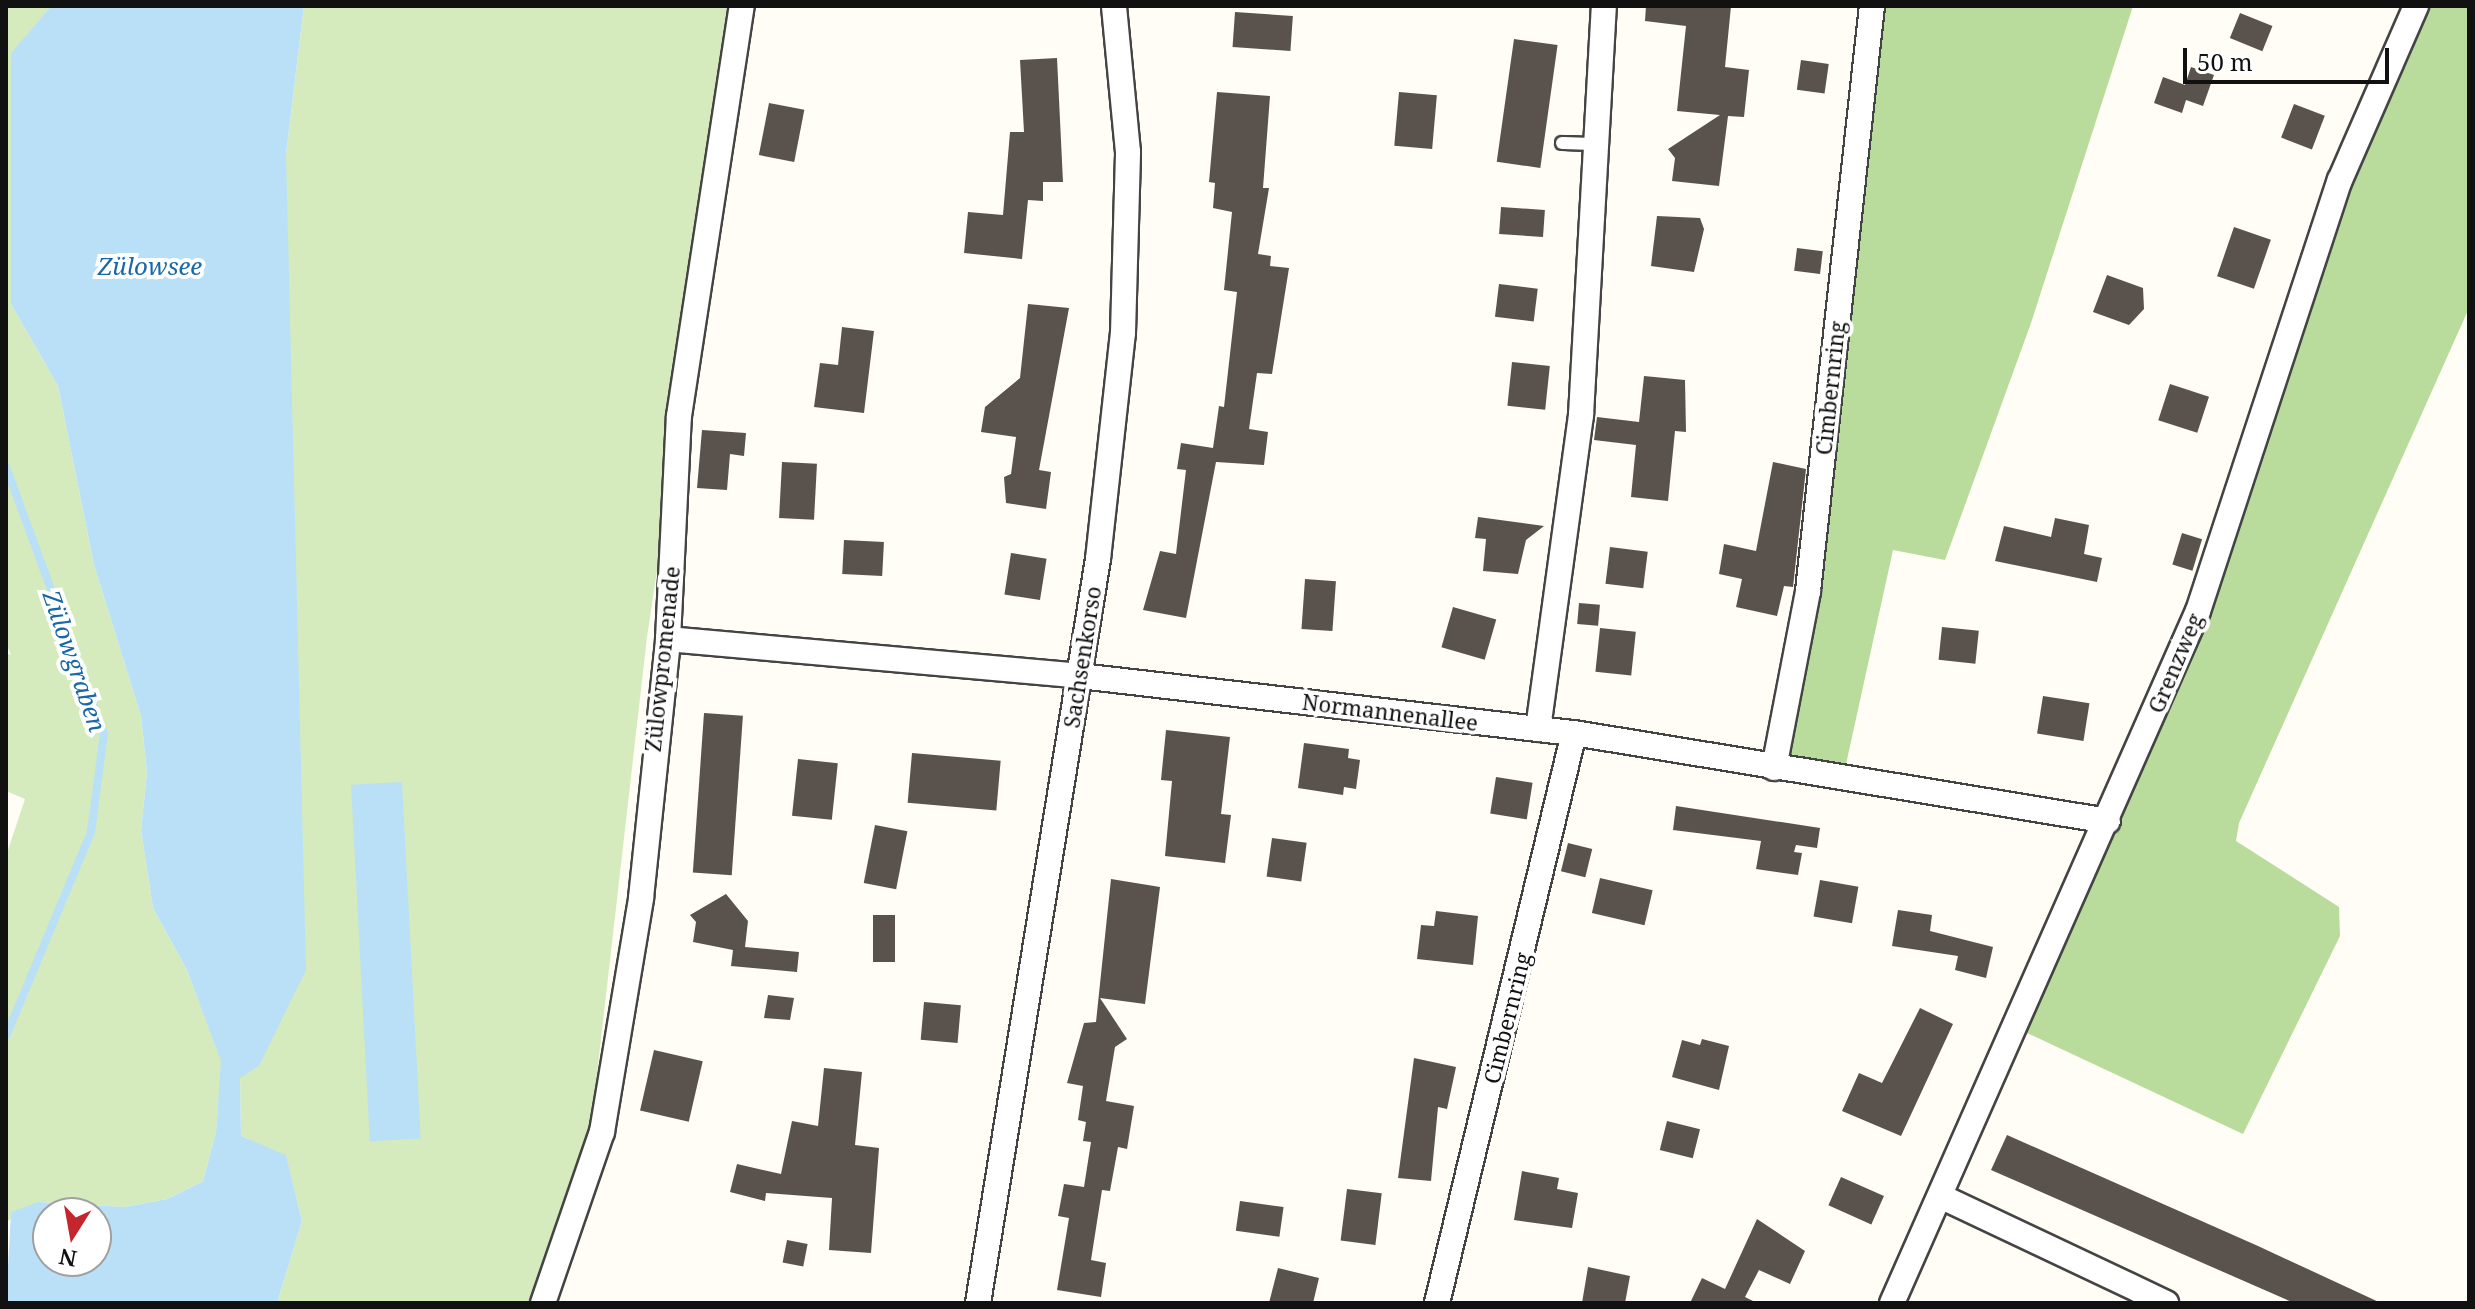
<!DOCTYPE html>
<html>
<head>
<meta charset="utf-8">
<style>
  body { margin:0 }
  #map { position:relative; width:2475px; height:1309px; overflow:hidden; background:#fffdf5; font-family:"Noto Serif",serif }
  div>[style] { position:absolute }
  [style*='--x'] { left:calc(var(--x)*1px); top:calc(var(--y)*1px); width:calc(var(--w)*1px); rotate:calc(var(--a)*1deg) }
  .green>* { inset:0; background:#d5ebbd }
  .forest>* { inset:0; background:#b9dc9c }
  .water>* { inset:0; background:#b9e0f7; transform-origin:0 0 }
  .stream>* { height:8px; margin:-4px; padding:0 4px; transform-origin:4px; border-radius:4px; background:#b9e0f7 }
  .building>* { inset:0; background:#5a524d; transform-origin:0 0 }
  .roads { filter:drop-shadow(2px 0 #444) drop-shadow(-2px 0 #444) drop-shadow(0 2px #444) drop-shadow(0 -2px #444) }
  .lane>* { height:12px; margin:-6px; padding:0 6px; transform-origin:6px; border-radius:6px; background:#fff }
  .street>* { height:24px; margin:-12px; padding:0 12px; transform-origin:12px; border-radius:12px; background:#fff }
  span { translate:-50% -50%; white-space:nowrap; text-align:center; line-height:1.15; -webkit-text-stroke:8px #fff; paint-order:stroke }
  .street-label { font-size:22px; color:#111 }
  .water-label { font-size:24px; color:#1768a6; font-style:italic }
  .frame { position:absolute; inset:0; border:8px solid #111; pointer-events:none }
  .north { position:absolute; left:32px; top:1197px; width:80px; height:80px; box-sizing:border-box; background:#fff; border:2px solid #a0a0a0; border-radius:50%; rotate:191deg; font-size:22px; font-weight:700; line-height:32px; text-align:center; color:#111 }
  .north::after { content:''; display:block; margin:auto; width:28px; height:36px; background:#c4262e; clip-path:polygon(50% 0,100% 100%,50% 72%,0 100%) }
  .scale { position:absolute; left:2183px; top:48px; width:206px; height:36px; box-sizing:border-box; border:4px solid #111; border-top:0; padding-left:10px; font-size:24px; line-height:28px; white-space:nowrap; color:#111; -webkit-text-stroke:6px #fff; paint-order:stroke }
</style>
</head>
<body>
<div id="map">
  <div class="green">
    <div style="clip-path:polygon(6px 6px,51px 6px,11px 54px,11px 304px,58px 386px,94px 565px,141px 716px,147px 773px,141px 830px,153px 908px,187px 970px,222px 1061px,216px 1132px,203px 1181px,167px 1199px,125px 1207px,38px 1202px,6px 1222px,6px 856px,25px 799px,6px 791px,6px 653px,11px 655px,6px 643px)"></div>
    <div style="clip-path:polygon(304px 6px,742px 6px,647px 637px,590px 1135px,531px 1303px,277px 1303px,302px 1221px,286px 1156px,241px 1136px,240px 1077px,259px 1066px,286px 154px)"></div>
  </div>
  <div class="forest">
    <div style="clip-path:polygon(1872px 6px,2133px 6px,2031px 323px,1945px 560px,1893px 550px,1843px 778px,1774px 768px)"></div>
    <div style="clip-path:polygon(2416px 6px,2469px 6px,2469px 308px,2239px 823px,2236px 841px,2339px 907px,2340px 936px,2243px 1134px,2012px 1026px,2108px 821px,2269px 410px)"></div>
  </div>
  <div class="water">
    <div style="clip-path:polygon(evenodd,51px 6px,304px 6px,286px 154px,306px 970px,259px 1066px,240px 1078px,241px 1136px,286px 1155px,302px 1221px,277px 1303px,6px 1303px,11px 1212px,38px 1202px,125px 1207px,167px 1199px,203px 1181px,216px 1132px,221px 1061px,187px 970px,153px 908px,141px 830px,147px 773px,141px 716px,94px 565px,58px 386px,11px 304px,11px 53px,51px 6px,48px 1213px,96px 1213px,96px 1261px,48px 1261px,48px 1213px)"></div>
    <div style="left:402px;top:782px;width:357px;height:51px;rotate:87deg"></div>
  </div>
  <div class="stream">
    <div style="--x:6;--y:467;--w:283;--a:69.8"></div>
    <div style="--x:104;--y:733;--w:100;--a:97.5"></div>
    <div style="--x:91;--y:832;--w:221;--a:112.6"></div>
  </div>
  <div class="building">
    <div style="clip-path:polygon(1646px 6px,1731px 6px,1725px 67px,1749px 70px,1744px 117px,1728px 116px,1719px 186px,1672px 181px,1675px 158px,1668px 149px,1720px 115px,1677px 111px,1686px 26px,1645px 21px)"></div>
    <div style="left:1235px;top:12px;width:58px;height:35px;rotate:4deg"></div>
    <div style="left:2240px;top:13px;width:35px;height:27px;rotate:22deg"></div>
    <div style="left:1514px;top:39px;width:44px;height:124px;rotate:8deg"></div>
    <div style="clip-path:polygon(1057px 58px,1063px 182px,1043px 182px,1043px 201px,1028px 200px,1022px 259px,964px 253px,968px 212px,1003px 215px,1010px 132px,1024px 132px,1020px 60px)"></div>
    <div style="left:1801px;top:60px;width:28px;height:30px;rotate:8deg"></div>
    <div style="clip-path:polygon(2191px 67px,2214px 75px,2203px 106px,2186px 100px,2182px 113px,2154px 103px,2163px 77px,2185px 85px)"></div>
    <div style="clip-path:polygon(1217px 92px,1270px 96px,1263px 188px,1269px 188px,1258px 254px,1271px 256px,1270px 266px,1289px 268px,1272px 374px,1257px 373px,1249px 429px,1268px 432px,1264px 465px,1216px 462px,1186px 618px,1143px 610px,1160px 551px,1176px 554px,1186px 470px,1177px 469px,1181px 443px,1213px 448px,1219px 406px,1224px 407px,1237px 292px,1224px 290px,1232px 212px,1213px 208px,1215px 183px,1209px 182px)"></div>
    <div style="left:1399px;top:92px;width:38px;height:54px;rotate:5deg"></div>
    <div style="left:769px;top:103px;width:36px;height:53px;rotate:11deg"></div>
    <div style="left:2294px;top:104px;width:33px;height:36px;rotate:21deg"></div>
    <div style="left:1501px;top:207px;width:44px;height:27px;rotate:4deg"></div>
    <div style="clip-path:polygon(1657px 216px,1700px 218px,1704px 229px,1694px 272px,1651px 266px)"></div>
    <div style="left:2234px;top:227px;width:39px;height:52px;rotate:19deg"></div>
    <div style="left:1797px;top:248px;width:26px;height:23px;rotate:7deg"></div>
    <div style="clip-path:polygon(2107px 275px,2143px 288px,2144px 309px,2129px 325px,2093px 312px)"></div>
    <div style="left:1499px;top:284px;width:39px;height:33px;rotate:7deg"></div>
    <div style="clip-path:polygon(1028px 304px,1069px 308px,1039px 470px,1051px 472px,1046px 509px,1006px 503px,1004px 477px,1011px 474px,1016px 437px,981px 432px,985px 407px,1020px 378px)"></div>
    <div style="clip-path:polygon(842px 327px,874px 331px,864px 413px,814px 407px,820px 363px,838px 365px)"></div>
    <div style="left:1512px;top:362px;width:38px;height:44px;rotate:6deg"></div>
    <div style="clip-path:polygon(1644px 376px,1685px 380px,1686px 432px,1675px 431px,1668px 501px,1631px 497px,1636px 445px,1594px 440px,1597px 417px,1639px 422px)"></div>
    <div style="left:2170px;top:384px;width:41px;height:38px;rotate:18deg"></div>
    <div style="clip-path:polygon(702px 430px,746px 433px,744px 456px,730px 454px,727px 490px,697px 488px)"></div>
    <div style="left:782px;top:462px;width:35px;height:56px;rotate:3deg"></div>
    <div style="clip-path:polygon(1773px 462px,1806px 469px,1793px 587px,1784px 586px,1777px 616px,1736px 607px,1742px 579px,1719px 574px,1724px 544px,1756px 551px)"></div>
    <div style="clip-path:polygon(1478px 517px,1544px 526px,1526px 540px,1518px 574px,1483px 571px,1486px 539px,1475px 538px)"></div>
    <div style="clip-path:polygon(2055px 518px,2089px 525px,2084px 554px,2102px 558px,2097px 582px,1995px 561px,2004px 526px,2051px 537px)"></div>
    <div style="left:2182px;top:533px;width:21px;height:33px;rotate:17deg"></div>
    <div style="left:844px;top:540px;width:40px;height:34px;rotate:3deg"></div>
    <div style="left:1610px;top:547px;width:38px;height:37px;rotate:7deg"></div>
    <div style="left:1011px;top:553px;width:36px;height:42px;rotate:9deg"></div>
    <div style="left:1305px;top:579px;width:31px;height:50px;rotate:4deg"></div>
    <div style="left:1579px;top:603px;width:21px;height:21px;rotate:5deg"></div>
    <div style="left:1453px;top:607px;width:45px;height:42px;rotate:16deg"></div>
    <div style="left:1942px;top:627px;width:37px;height:33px;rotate:6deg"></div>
    <div style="left:1600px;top:628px;width:36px;height:44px;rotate:6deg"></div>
    <div style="left:2043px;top:696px;width:47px;height:38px;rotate:9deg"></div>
    <div style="left:704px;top:713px;width:39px;height:160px;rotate:4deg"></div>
    <div style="clip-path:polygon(1166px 730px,1230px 737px,1221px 814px,1231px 815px,1225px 863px,1165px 856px,1172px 781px,1161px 780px)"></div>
    <div style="clip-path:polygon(1304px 743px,1349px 749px,1348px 758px,1360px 760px,1356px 789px,1344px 787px,1343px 795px,1298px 788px)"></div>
    <div style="left:912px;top:753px;width:89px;height:50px;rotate:5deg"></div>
    <div style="left:798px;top:759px;width:40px;height:57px;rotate:6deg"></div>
    <div style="left:1496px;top:777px;width:37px;height:37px;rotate:9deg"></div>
    <div style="clip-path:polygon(1676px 806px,1820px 828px,1817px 848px,1796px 845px,1794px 852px,1802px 853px,1798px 875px,1756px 869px,1761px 841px,1673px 830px)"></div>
    <div style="left:875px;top:825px;width:33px;height:59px;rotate:11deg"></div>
    <div style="left:1272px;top:838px;width:35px;height:39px;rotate:8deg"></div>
    <div style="left:1568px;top:843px;width:25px;height:29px;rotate:14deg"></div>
    <div style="left:1600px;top:878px;width:54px;height:36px;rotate:13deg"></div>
    <div style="clip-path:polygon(1111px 879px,1160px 887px,1145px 1004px,1100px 998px,1127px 1039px,1115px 1047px,1106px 1101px,1134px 1106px,1127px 1149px,1118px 1147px,1110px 1191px,1102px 1190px,1091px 1260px,1106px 1263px,1101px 1297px,1057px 1290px,1069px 1218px,1058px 1216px,1064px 1184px,1084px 1187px,1091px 1142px,1083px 1141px,1086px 1122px,1078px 1120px,1083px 1086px,1067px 1083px,1084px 1023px,1096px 1022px)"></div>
    <div style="left:1820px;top:880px;width:39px;height:37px;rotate:10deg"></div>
    <div style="clip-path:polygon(726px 894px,748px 921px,745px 947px,799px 952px,797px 972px,731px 966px,733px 950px,693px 942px,696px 922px,690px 915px)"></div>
    <div style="clip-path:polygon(1898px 910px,1932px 915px,1930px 931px,1993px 947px,1986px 978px,1955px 970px,1958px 956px,1892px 946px)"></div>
    <div style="clip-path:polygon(1436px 911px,1478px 916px,1473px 965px,1417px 959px,1421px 925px,1434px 926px)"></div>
    <div style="left:873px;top:915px;width:22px;height:47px"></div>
    <div style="clip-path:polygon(768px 995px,794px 998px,790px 1020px,764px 1018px)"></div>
    <div style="left:924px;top:1002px;width:37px;height:38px;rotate:5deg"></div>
    <div style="clip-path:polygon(1920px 1008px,1953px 1024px,1901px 1136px,1842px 1111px,1859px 1073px,1882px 1083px)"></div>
    <div style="clip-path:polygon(1702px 1039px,1729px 1046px,1719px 1090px,1672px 1077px,1682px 1040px,1700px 1045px)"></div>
    <div style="left:654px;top:1050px;width:50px;height:62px;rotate:13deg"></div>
    <div style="clip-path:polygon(1414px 1058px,1456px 1067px,1447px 1109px,1438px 1107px,1431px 1181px,1398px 1178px)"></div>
    <div style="clip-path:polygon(824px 1068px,862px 1072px,855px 1145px,879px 1148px,871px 1253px,829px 1250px,832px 1198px,766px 1193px,765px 1201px,730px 1192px,737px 1164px,781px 1174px,792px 1121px,818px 1126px)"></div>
    <div style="left:1667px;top:1121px;width:34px;height:30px;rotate:14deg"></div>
    <div style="clip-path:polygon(2007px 1135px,2258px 1246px,2381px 1303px,2294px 1303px,1991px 1170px)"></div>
    <div style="clip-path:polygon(1522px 1171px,1559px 1178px,1557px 1189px,1578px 1193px,1572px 1228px,1514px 1220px)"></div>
    <div style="left:1841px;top:1177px;width:47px;height:31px;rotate:24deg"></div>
    <div style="left:1347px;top:1189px;width:35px;height:52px;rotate:7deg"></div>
    <div style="left:1240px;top:1201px;width:44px;height:30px;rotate:8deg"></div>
    <div style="clip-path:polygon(1757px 1219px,1805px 1251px,1790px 1284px,1759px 1270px,1745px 1297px,1757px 1303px,1690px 1303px,1702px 1278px,1725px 1289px)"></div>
    <div style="left:787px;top:1240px;width:21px;height:23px;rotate:11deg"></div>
    <div style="clip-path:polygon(1588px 1267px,1630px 1276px,1625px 1303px,1582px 1303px)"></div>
    <div style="clip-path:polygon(1278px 1268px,1319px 1278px,1313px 1303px,1269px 1303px)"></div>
  </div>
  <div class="roads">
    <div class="lane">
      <div style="--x:1562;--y:143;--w:38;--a:2"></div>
    </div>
    <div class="street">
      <div style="--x:668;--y:639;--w:414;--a:5.1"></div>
      <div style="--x:1080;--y:676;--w:497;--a:6.6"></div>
      <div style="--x:1574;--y:733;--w:541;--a:9.36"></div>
      <div style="--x:1538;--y:729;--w:317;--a:-82.2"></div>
      <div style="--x:1581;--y:415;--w:410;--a:-86.8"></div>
      <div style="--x:1774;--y:768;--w:180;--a:-79.1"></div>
      <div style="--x:1808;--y:591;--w:588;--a:-83.76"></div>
      <div style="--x:1942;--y:1197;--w:248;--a:25.3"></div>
      <div style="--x:543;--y:1303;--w:181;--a:-71"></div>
      <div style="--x:602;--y:1132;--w:237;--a:-80.5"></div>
      <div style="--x:641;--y:898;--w:260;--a:-84"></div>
      <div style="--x:668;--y:639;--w:223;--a:-87.2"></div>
      <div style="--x:679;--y:416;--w:415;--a:-81.3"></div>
      <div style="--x:978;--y:1303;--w:754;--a:-80.84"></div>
      <div style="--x:1098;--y:559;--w:227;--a:-83.7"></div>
      <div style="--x:1123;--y:333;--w:181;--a:-88.4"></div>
      <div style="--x:1128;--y:152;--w:147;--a:-95.5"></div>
      <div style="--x:1437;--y:1303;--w:586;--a:-76.49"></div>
      <div style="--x:1892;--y:1303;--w:757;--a:-66.15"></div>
      <div style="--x:2198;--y:611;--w:454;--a:-71.8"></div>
      <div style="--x:2340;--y:180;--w:190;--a:-66.4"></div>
    </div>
  </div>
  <div class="street-label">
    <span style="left:1830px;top:388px;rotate:-84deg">Cimbernring</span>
    <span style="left:1082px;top:657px;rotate:-81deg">Sachsenkorso</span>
    <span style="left:662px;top:659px;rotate:-84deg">Zülowpromenade</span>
    <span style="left:2175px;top:663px;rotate:-67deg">Grenzweg</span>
    <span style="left:1390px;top:712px;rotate:7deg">Normannenallee</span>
    <span style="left:1507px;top:1018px;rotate:-76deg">Cimbernring</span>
  </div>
  <div class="water-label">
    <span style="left:150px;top:266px">Zülowsee</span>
    <span style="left:75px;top:661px;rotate:71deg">Zülowgraben</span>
  </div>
  <div class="frame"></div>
  <div class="north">N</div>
  <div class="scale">50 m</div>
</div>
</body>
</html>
